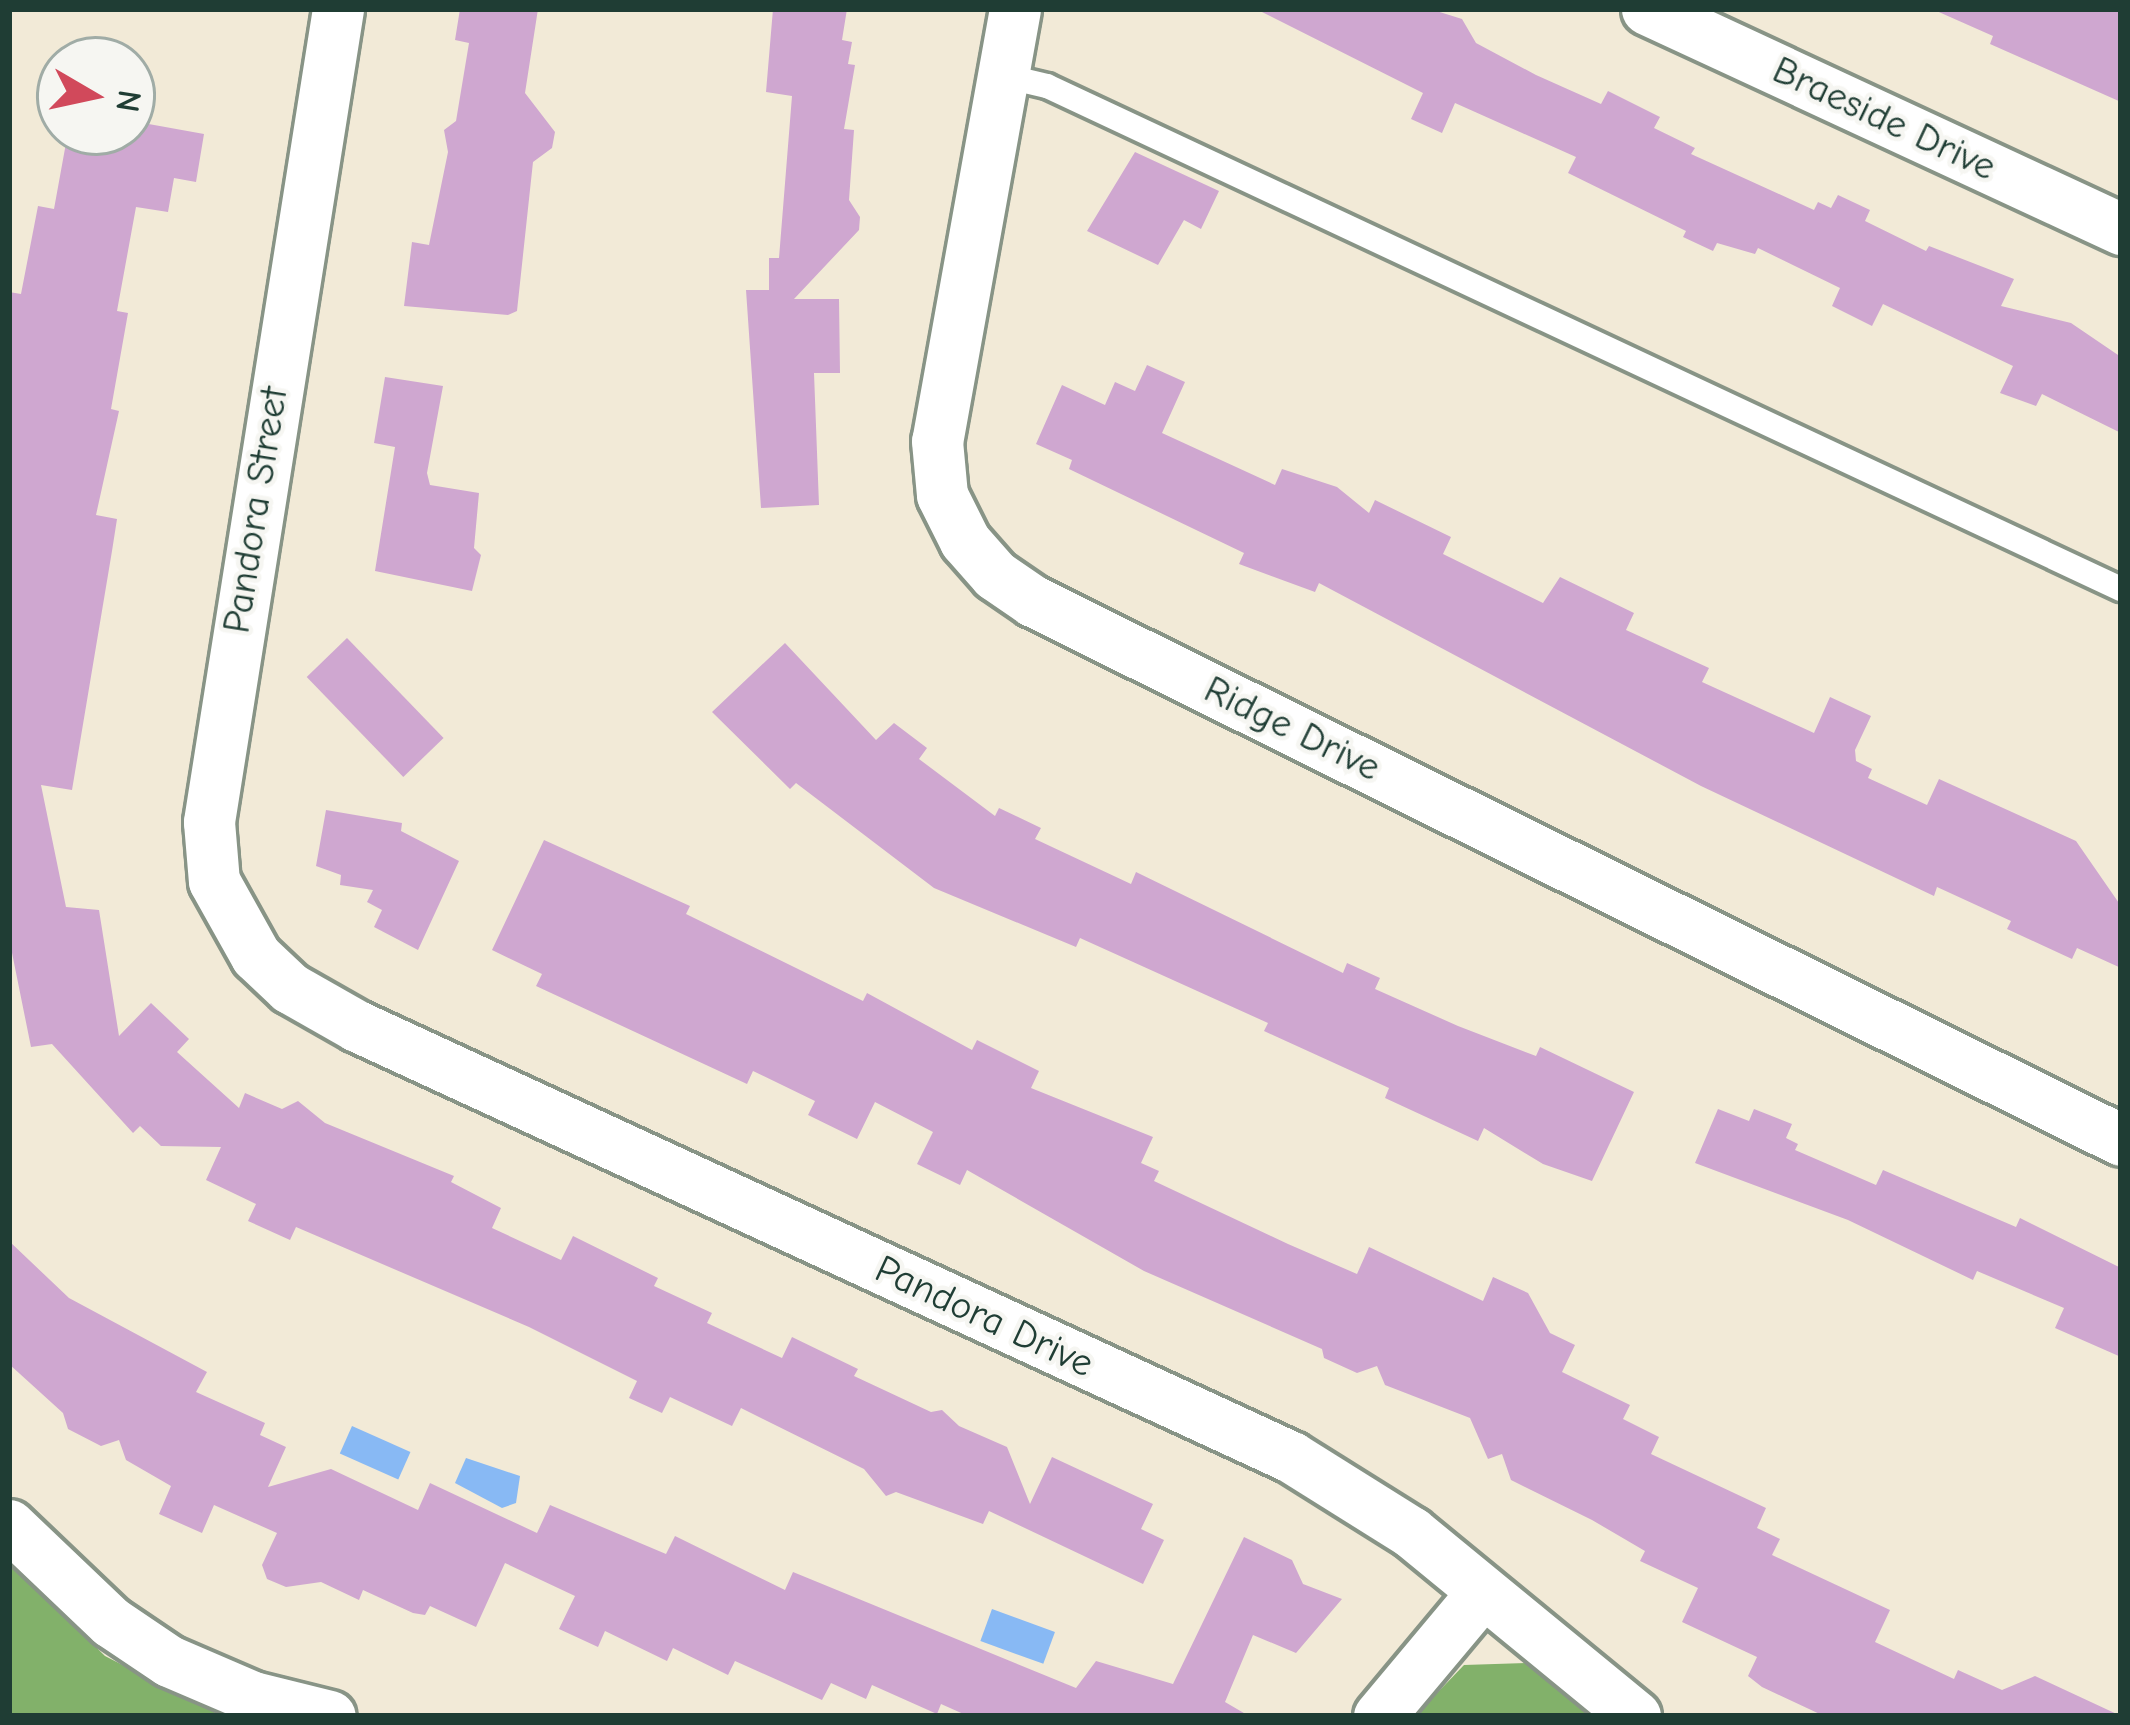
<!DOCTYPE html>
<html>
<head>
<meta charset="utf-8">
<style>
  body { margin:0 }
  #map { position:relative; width:2130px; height:1725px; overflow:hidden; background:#f2ead7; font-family:"Comic Neue",sans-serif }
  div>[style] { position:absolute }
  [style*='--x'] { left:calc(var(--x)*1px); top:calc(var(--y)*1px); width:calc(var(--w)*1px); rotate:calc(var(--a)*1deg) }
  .forest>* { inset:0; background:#82b16a }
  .water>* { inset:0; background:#88b9f4; transform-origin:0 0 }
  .building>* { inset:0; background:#cfa7d0; transform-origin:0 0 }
  .roads { filter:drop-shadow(3px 0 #889486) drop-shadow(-3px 0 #889486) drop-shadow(0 3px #889486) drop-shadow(0 -3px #889486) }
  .lane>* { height:24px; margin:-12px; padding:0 12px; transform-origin:12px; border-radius:12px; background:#fff }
  .street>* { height:51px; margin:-25.5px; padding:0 25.5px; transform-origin:25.5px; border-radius:25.5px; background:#fff }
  span { translate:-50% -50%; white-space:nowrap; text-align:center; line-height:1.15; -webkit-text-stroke:9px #f6f6f2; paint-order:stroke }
  .street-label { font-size:39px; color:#1f3d34 }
  .frame { position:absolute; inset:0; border:12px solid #1f3d34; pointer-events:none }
  .north { position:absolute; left:36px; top:36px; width:120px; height:120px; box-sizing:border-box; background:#f6f6f2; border:3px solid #a0aca6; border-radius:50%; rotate:99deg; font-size:33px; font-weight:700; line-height:48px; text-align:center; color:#1f3d34 }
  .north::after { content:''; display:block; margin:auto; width:42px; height:54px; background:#d1495b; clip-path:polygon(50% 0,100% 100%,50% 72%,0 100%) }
</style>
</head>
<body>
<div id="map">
  <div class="forest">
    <div style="clip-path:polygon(9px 1562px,105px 1656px,222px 1716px,9px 1716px)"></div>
    <div style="clip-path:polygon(1529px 1663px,1595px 1716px,1415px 1716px,1464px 1665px)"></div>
  </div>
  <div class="water">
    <div style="left:352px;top:1426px;width:64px;height:30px;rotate:24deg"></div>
    <div style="clip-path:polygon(466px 1458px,520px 1476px,516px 1503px,502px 1508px,455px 1483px)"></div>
    <div style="left:992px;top:1609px;width:67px;height:34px;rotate:20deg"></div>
  </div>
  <div class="building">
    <div style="clip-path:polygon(460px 9px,538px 9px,525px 93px,555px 132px,552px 148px,533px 162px,517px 311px,508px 315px,404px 306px,412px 242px,429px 245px,448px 152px,444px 130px,456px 121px,469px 43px,455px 40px)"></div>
    <div style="clip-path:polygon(773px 9px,847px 9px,842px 40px,852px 42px,848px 64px,855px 65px,844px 129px,854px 130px,849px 200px,860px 217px,859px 230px,794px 299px,839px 299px,840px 373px,814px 373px,819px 505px,761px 508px,746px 290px,769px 290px,769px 258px,779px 258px,792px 96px,766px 92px)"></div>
    <div style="clip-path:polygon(1256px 9px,1430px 9px,1462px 19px,1476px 43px,1536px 75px,1601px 104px,1608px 91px,1660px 117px,1654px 128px,1695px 148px,1691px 154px,1814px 210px,1818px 202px,1831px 208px,1838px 195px,1870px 210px,1865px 221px,1926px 251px,1929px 246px,2014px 279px,2001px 306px,2071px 323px,2121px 357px,2121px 433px,2042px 394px,2036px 406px,2000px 393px,2013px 366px,1883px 304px,1872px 326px,1832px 306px,1840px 288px,1758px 248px,1755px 254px,1717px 243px,1713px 251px,1683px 237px,1686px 231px,1568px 173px,1576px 157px,1455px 103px,1442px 133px,1411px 119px,1423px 93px)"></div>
    <div style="clip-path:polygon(1932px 9px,2121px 9px,2121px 102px,1990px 44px,1993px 36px)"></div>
    <div style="clip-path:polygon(132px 121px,204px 134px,196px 182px,174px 178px,168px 212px,136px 207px,117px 311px,128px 313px,111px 409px,119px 411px,96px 515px,117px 519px,112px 551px,72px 790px,41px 785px,66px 907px,99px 910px,119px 1036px,151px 1003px,189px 1039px,177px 1052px,239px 1108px,245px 1093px,282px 1109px,298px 1101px,325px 1123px,454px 1176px,451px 1182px,501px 1208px,492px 1228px,561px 1260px,573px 1236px,658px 1278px,654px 1286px,712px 1313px,707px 1323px,782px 1358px,792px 1337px,858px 1369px,854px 1376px,931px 1412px,942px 1410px,959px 1426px,1007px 1447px,1030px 1504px,1052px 1457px,1153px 1504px,1141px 1529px,1164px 1540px,1143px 1584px,989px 1511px,983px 1524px,896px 1492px,886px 1496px,864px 1469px,741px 1408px,732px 1426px,670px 1397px,662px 1413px,629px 1398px,637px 1381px,529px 1327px,296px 1227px,290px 1240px,248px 1221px,256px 1204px,206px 1180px,221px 1147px,161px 1146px,140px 1126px,133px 1133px,52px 1044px,31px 1047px,9px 938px,9px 292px,21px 294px,38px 206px,54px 209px,68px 132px,132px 132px)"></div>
    <div style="clip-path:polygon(1135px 152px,1219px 191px,1201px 229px,1184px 220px,1158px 265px,1087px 231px)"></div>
    <div style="clip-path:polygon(1147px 365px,1185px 382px,1162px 433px,1275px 485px,1282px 469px,1337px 487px,1369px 513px,1375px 500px,1451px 537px,1443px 554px,1543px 603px,1560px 577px,1634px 613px,1626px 630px,1709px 668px,1702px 682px,1814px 733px,1830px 697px,1871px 716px,1855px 750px,1856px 761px,1872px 769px,1868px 778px,1927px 805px,1939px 779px,2076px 841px,2121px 906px,2121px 968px,2077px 948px,2072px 959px,2007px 929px,2011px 921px,1937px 887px,1934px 896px,1701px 786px,1319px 583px,1315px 592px,1239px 564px,1244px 553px,1069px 469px,1072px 460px,1036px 444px,1062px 385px,1105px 405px,1115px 382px,1135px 391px)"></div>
    <div style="clip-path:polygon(385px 377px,443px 386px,427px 473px,430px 485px,479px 493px,474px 548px,481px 555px,472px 591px,375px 571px,395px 447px,374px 443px)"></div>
    <div style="left:347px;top:638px;width:139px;height:56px;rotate:46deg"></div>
    <div style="clip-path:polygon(785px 643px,876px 740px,894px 723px,927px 748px,919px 759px,995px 816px,999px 808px,1041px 828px,1035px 839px,1131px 884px,1136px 872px,1343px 973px,1347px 963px,1380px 978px,1375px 989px,1458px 1026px,1536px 1056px,1540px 1047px,1634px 1092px,1592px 1181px,1543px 1164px,1484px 1128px,1478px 1141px,1385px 1098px,1389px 1088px,1264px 1031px,1268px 1023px,1080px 938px,1076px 947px,934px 888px,796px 783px,790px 789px,712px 712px)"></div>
    <div style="clip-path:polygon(326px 810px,402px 823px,401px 831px,459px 861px,418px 950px,374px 927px,382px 910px,367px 902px,373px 890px,340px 885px,341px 875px,316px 866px)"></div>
    <div style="clip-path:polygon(544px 840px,690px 906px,686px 914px,863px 1001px,867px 993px,972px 1050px,977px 1040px,1039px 1071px,1031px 1088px,1153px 1137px,1141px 1163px,1159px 1171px,1154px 1181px,1288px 1244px,1357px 1274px,1369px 1247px,1483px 1301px,1493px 1277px,1528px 1293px,1550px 1333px,1575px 1345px,1562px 1372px,1630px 1405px,1623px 1419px,1659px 1437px,1651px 1454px,1766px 1508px,1757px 1528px,1780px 1539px,1772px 1555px,1890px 1610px,1875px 1642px,1954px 1679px,1958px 1670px,2002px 1690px,2035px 1676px,2121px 1716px,1824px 1716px,1762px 1687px,1748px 1676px,1757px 1657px,1682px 1622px,1698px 1588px,1640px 1561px,1645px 1551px,1592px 1520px,1511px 1480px,1502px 1454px,1488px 1459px,1470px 1418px,1385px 1385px,1377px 1366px,1357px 1373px,1324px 1358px,1322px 1349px,1144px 1271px,967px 1170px,960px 1185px,917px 1164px,933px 1132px,875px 1102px,857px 1139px,808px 1115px,815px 1101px,753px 1071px,747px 1084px,536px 986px,542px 974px,492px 950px)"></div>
    <div style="clip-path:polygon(1718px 1109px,1749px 1121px,1754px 1109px,1792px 1124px,1786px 1138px,1798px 1144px,1795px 1150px,1876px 1185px,1883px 1170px,2016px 1227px,2020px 1218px,2121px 1268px,2121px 1357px,2055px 1328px,2064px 1308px,1977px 1271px,1973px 1280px,1848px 1220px,1695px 1163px)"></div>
    <div style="clip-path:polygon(9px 1241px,69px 1298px,207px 1372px,196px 1392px,265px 1423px,260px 1435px,286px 1447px,268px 1487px,331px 1469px,418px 1510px,430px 1483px,537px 1533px,550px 1505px,666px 1554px,675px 1536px,785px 1590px,793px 1572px,1076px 1688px,1096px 1661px,1173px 1684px,1244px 1537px,1292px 1560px,1303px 1584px,1342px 1599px,1296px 1653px,1253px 1635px,1225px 1702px,1249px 1716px,968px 1716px,941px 1704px,937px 1714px,872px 1685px,866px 1699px,831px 1683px,822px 1700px,735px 1661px,728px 1675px,673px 1648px,667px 1661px,605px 1631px,598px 1647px,559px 1629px,575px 1596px,505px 1563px,476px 1627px,430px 1606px,425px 1615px,413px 1613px,363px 1590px,359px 1600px,321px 1582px,286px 1587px,267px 1579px,262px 1565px,277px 1533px,214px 1505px,202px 1533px,159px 1514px,171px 1486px,126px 1460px,119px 1440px,101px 1446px,68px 1429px,63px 1413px,9px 1364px)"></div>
  </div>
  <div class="roads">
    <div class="lane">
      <div style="--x:1000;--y:75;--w:48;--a:13.2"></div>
      <div style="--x:1047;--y:86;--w:1186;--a:25.1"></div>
    </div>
    <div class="street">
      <div style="--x:338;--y:9;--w:823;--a:99.02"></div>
      <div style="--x:209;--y:822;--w:59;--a:85.2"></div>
      <div style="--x:214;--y:881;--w:86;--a:60.8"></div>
      <div style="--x:256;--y:956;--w:47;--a:43.3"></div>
      <div style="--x:290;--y:988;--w:77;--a:29.6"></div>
      <div style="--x:357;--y:1026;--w:1029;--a:24.77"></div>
      <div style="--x:1291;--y:1457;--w:142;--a:32"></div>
      <div style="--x:1411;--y:1532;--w:290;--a:39.4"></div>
      <div style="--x:1015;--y:9;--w:439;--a:100.2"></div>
      <div style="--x:937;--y:441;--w:54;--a:84.7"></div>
      <div style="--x:942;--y:495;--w:51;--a:63.4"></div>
      <div style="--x:965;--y:541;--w:45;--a:48.6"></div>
      <div style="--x:995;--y:575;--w:46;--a:34.4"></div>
      <div style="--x:1033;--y:601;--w:1214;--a:26.35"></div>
      <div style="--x:1647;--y:9;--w:523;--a:24.9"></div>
      <div style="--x:9;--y:1525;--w:141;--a:43.6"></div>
      <div style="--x:111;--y:1622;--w:70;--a:33.9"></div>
      <div style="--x:169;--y:1661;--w:91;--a:23.2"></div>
      <div style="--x:253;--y:1697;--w:79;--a:13.9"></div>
      <div style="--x:1379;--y:1716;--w:159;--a:-50.1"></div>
    </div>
  </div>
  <div class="street-label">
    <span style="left:1884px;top:119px;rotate:25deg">Braeside Drive</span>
    <span style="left:256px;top:510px;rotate:-81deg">Pandora Street</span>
    <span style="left:1292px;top:729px;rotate:26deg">Ridge Drive</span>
    <span style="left:984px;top:1317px;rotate:25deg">Pandora Drive</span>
  </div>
  <div class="frame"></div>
  <div class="north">N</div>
</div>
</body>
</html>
